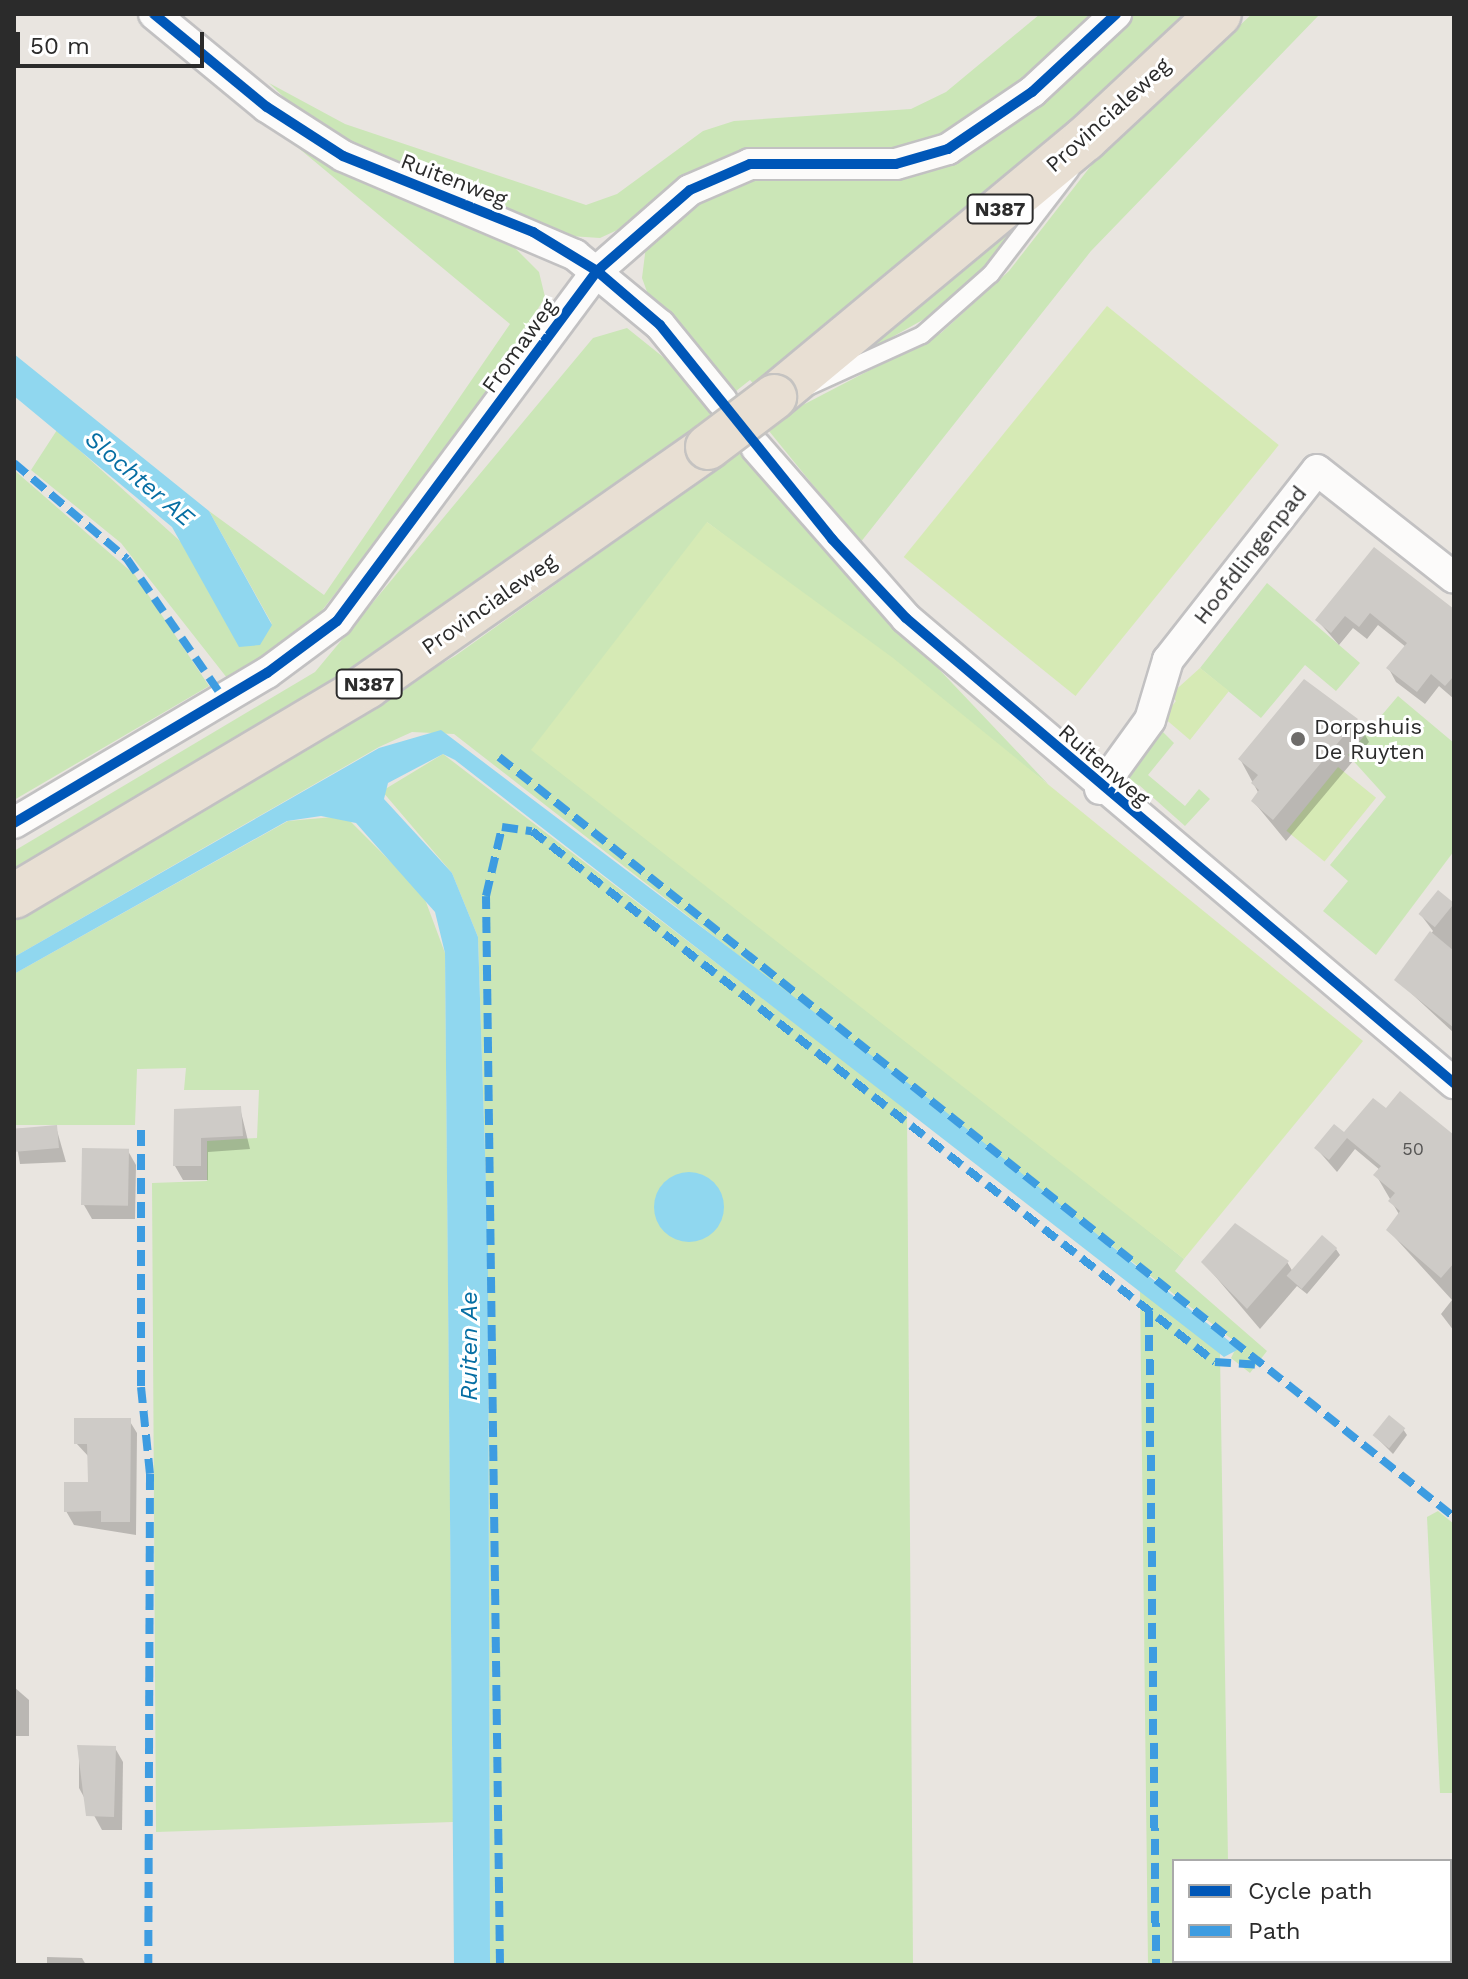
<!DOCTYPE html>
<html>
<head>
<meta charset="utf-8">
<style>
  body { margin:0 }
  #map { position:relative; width:1468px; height:1979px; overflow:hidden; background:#e9e5e0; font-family:"Work Sans",sans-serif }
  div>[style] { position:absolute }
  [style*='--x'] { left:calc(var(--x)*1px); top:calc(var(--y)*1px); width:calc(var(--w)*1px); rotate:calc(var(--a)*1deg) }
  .green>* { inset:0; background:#cbe6b7 }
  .pitch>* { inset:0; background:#d6eab5; transform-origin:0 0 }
  .water>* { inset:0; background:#90d7ef }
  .round { border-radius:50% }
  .shadow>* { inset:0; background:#0003 }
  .building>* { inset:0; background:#cecbc7; transform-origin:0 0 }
  .roads { filter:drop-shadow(2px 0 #c2c1c2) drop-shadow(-2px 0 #c2c1c2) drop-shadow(0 2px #c2c1c2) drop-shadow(0 -2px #c2c1c2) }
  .service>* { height:16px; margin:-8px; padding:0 8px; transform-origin:8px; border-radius:8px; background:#fcfbfa }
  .minor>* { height:30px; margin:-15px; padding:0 15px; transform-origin:15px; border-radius:15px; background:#fcfbfa }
  .trunk>* { height:44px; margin:-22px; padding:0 22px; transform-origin:22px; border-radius:22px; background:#e8dfd3 }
  .bridges { filter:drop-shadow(2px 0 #c5c3c1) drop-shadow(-2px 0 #c5c3c1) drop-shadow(0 2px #c5c3c1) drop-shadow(0 -2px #c5c3c1) }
  .trunk-bridge>* { height:44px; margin:-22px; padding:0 22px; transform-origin:22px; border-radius:22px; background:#e8dfd3 }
  .quiet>* { height:8px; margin-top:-4px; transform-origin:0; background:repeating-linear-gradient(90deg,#3d9ce1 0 16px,transparent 0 24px) }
  .cycleway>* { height:10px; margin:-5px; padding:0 5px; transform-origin:5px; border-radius:5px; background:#0057b8 }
  .dots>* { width:22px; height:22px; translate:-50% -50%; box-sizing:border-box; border:4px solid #fff; border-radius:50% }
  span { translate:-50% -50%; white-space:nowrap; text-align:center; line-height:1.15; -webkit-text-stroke:6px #fff; paint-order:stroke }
  .number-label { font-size:18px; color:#565554 }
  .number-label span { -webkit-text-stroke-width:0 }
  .shield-label span { padding:2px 6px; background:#fff; border:2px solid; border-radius:6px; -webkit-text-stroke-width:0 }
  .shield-label { font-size:20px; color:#2b2b2b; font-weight:700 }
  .street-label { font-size:22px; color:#2b2b2b }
  .poi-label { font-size:22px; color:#2b2b2b }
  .left { translate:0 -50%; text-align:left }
  .water-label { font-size:24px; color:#066ea3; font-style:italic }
  .frame { position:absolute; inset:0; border:16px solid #2b2b2b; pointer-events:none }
  .legend { position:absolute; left:1172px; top:1859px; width:280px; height:104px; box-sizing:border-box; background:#fff; border:2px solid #aaa; margin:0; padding:10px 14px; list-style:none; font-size:24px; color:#2b2b2b }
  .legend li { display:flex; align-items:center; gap:16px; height:40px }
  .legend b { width:40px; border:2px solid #aaa }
  .scale { position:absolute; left:16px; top:32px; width:188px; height:36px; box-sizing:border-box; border:4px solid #2b2b2b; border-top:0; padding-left:10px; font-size:24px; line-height:28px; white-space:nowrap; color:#2b2b2b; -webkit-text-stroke:6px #fff; paint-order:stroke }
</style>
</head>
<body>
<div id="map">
  <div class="green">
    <div style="clip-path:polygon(1040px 14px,1102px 14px,994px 108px,913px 151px,789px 151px,600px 238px,570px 236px,390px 167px,308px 120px,269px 83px,345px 124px,586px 205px,617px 194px,703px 131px,734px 121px,911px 109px,946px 92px)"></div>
    <div style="clip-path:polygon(1129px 14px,1196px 14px,1087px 117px,759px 390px,750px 380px,731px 395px,650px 300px,642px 278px,646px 246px,663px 226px,732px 179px,897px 173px)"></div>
    <div style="clip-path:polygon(1252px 14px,1320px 14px,1091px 251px,860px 543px,769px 431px,799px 407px,941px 333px,1009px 271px,1097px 158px)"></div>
    <div style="clip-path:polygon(290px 141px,515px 248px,539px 272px,545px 297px,477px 412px,320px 613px,231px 683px,121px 543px,31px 470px,57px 430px,272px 624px,209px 511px,324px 595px,510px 324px)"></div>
    <div style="clip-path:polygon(1052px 182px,989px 265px,935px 313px,821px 377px)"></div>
    <div style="clip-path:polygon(627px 328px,688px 377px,721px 417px,587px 522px,14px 882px,14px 851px,315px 672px,593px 338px)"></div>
    <div style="clip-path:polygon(744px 450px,860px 586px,1048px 784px,707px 522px,867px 1005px,1184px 1259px,1175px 1271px,1267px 1351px,1250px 1373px,1231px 1358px,1238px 1344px,454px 734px,412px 732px,379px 747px,14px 957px,14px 912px,455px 656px)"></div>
    <div style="clip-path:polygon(14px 470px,135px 575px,209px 686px,14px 800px)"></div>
    <div style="clip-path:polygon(1267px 583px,1360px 663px,1336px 691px,1305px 665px,1261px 718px,1200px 668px)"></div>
    <div style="clip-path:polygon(1398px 696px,1454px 743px,1454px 851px,1376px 955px,1323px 911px,1348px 881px,1330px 865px,1386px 797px,1348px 755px)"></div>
    <div style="clip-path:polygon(1159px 728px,1174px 743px,1148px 775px,1185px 806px,1199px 789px,1210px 799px,1185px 826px,1139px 785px,1126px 799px,1121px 781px)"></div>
    <div style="clip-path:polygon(443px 754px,907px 1109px,913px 1965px,490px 1965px,488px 1245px,478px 937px,452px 873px,382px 791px)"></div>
    <div style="clip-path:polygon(345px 816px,423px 894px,445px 953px,453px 1822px,156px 1832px,152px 1183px,207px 1181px,207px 1141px,257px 1138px,259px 1090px,184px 1090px,186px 1068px,137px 1069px,135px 1125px,14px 1125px,14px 974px,288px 821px)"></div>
    <div style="clip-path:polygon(1140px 1290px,1220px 1353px,1228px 1861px,1174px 1861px,1174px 1961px,1230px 1965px,1148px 1965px)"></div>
    <div style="clip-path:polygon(1438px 1511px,1454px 1524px,1454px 1793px,1440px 1793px,1427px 1517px)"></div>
  </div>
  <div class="pitch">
    <div style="left:1107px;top:306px;width:221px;height:323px;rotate:39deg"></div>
    <div style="clip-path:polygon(707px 522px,893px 658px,1363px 1041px,1184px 1259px,531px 750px)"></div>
    <div style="clip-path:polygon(1200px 668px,1229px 691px,1190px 740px,1163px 717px,1176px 701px,1170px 695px)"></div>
    <div style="left:1338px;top:767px;width:49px;height:82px;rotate:39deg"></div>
  </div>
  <div class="water">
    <div style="clip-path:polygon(14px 354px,209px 511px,272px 625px,260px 645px,239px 647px,172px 527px,14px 396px)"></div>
    <div style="clip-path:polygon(441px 730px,941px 1108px,1239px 1349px,1224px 1357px,455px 760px,443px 754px,388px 783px,384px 799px,452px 873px,478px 937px,488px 1245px,490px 1965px,454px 1965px,445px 953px,435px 912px,356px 823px,321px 816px,287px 821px,14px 974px,14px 957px,379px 748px)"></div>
    <div class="round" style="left:654px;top:1172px;width:70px;height:70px"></div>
  </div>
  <div class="shadow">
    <div style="clip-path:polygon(1374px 550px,1454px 612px,1454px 699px,1439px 686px,1425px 704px,1396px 682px,1389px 669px,1406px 647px,1378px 625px,1367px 639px,1353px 628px,1339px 645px,1318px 621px)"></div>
    <div style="clip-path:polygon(1357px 720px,1369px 742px,1286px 841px,1253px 801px,1259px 794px,1240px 759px)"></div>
    <div style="clip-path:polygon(1438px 893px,1454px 906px,1454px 1033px,1397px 980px,1433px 931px,1421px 915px)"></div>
    <div style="clip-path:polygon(240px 1108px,250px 1149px,208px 1152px,208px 1180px,183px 1180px,175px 1166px,176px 1111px)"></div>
    <div style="clip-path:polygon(1386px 1111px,1454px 1138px,1454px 1331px,1441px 1314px,1452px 1300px,1388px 1230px,1400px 1216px,1376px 1175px,1380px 1170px,1355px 1149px,1337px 1172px,1316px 1148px)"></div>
    <div style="clip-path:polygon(56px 1127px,66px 1162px,20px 1164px,14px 1129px)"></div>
    <div style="clip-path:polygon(128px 1151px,136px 1165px,135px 1219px,92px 1219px,84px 1205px)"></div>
    <div style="clip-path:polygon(1336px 1249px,1340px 1255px,1307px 1294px,1297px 1286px,1260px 1329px,1204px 1263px,1287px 1262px,1293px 1272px)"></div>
    <div style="clip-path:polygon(129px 1420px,137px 1433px,136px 1535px,74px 1525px,66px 1511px,91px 1484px,89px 1457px,76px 1443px)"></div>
    <div style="clip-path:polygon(1403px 1429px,1407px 1435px,1393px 1454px,1375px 1436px)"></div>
    <div style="clip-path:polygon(14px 1687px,29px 1700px,29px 1736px,14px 1736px)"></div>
    <div style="clip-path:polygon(79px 1747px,115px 1748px,123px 1762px,122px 1830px,102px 1830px,79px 1788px)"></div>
    <div style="clip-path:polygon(47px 1957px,82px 1958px,86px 1965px,47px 1965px)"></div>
  </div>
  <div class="building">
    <div style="clip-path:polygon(1374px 547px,1454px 609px,1454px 676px,1445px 686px,1431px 674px,1417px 692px,1386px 668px,1407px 643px,1370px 613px,1359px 627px,1345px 616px,1331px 633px,1315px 620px)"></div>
    <div style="clip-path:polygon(1304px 679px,1358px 719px,1273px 820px,1251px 801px,1259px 790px,1251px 783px,1258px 775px,1238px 759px)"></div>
    <div style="left:1438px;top:890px;width:21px;height:31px;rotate:39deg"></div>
    <div style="clip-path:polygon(1430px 931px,1454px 951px,1454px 1028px,1394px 980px)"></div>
    <div style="clip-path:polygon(1400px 1091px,1454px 1135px,1454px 1263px,1441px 1278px,1386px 1230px,1400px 1211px,1388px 1201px,1395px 1193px,1373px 1175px,1381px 1166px,1347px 1138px,1329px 1160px,1314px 1148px,1334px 1124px,1344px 1132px,1373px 1098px,1386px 1108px)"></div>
    <div style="clip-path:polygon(241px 1106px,243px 1136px,201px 1138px,201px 1166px,173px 1166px,174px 1109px)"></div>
    <div style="left:57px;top:1125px;width:23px;height:43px;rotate:85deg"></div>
    <div style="left:82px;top:1148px;width:47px;height:57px;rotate:1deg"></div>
    <div style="clip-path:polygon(1235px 1223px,1289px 1261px,1247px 1309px,1201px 1262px)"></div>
    <div style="left:1322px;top:1235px;width:20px;height:54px;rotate:41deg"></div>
    <div style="left:1389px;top:1415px;width:21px;height:26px;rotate:39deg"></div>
    <div style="clip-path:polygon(74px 1418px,131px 1418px,130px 1522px,101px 1522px,101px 1511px,64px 1512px,64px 1482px,88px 1482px,87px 1444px,74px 1444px)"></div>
    <div style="clip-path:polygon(77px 1745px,116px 1746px,114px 1817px,86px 1816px)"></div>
  </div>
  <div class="roads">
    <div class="service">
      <div style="--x:810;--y:386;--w:123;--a:-24.5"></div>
      <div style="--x:922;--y:335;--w:92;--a:-41.5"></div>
      <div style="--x:991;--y:274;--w:130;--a:-52.5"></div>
    </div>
    <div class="minor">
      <div style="--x:154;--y:14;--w:146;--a:39.5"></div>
      <div style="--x:267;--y:107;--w:90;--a:32.8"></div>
      <div style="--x:343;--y:156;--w:252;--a:23.1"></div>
      <div style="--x:575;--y:255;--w:110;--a:39.5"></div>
      <div style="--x:660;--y:325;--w:98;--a:50.8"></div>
      <div style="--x:756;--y:447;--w:227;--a:48.7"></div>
      <div style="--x:906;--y:618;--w:719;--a:40.32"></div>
      <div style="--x:1100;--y:789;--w:85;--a:-54.1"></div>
      <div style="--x:1150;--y:720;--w:63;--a:-73.3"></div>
      <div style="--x:1168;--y:660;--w:241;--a:-51.9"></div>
      <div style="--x:1317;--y:470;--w:174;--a:38.2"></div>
      <div style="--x:14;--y:823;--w:294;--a:-30.7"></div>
      <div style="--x:267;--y:673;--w:87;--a:-36.6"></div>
      <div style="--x:337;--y:621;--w:436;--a:-53.4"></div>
      <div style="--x:597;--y:271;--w:123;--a:-41.1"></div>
      <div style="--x:690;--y:190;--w:65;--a:-23.4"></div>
      <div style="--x:750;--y:164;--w:146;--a:0"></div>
      <div style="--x:896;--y:164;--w:54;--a:-16.1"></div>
      <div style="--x:948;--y:149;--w:102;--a:-34.2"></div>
      <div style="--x:1032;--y:92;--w:115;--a:-42.9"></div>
    </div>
    <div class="trunk">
      <div style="--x:774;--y:397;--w:404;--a:-39.7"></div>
      <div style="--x:1085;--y:139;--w:183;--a:-43"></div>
      <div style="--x:14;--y:896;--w:411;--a:-30.7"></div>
      <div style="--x:367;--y:686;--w:416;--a:-35"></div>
    </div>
  </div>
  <div class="bridges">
    <div class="trunk-bridge">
      <div style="--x:708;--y:447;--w:83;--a:-37.1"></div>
    </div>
  </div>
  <div class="quiet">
    <div style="--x:14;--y:463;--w:148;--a:40.3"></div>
    <div style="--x:127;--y:559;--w:170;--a:55.3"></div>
    <div style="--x:499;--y:757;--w:1221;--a:38.51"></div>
    <div style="--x:141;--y:1130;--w:257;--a:90"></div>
    <div style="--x:141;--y:1387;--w:87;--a:84.1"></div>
    <div style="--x:150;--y:1474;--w:491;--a:90.2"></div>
    <div style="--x:1149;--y:1311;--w:654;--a:89.39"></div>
    <div style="--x:500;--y:1965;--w:1069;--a:-90.75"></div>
    <div style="--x:486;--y:896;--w:71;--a:-76.9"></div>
    <div style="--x:502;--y:827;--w:30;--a:8"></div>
    <div style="--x:532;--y:831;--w:865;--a:37.86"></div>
    <div style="--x:1215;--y:1362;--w:47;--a:3.7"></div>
  </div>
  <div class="cycleway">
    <div style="--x:154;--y:14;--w:146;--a:39.5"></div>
    <div style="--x:267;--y:107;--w:90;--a:32.8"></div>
    <div style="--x:343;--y:156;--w:205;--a:21.8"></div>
    <div style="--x:533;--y:232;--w:75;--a:31.4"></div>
    <div style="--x:597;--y:271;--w:83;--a:40.6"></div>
    <div style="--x:660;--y:325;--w:275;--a:51.2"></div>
    <div style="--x:832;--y:539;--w:108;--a:46.9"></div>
    <div style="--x:906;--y:618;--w:719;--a:40.32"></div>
    <div style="--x:14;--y:823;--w:294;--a:-30.7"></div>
    <div style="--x:267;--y:673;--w:87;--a:-36.6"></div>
    <div style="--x:337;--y:621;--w:436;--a:-53.4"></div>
    <div style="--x:597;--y:271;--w:123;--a:-41.1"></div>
    <div style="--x:690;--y:190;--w:65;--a:-23.4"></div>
    <div style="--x:750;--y:164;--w:146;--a:0"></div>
    <div style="--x:896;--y:164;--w:54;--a:-16.1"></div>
    <div style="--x:948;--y:149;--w:102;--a:-34.2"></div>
    <div style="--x:1032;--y:92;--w:115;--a:-42.9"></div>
  </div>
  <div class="dots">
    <div style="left:1298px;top:739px;background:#6e6c6a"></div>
  </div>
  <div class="number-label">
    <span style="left:1413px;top:1149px">50</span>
  </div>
  <div class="shield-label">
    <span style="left:1000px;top:209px">N387</span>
    <span style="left:369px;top:684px">N387</span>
  </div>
  <div class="street-label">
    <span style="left:1108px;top:115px;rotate:-42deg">Provincialeweg</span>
    <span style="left:454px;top:180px;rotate:21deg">Ruitenweg</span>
    <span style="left:519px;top:346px;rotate:-54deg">Fromaweg</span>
    <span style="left:1250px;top:555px;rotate:-52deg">Hoofdlingenpad</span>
    <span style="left:489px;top:604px;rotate:-35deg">Provincialeweg</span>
    <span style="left:1104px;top:765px;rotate:41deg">Ruitenweg</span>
  </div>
  <div class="poi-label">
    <span class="left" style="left:1314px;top:739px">Dorpshuis<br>De Ruyten</span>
  </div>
  <div class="water-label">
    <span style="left:139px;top:479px;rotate:40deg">Slochter AE</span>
    <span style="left:470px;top:1346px;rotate:-90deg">Ruiten Ae</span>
  </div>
  <div class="frame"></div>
  <ul class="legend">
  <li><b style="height:10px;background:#0057b8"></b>Cycle path</li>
  <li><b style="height:10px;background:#3d9ce1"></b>Path</li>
  </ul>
  <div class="scale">50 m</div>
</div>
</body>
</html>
